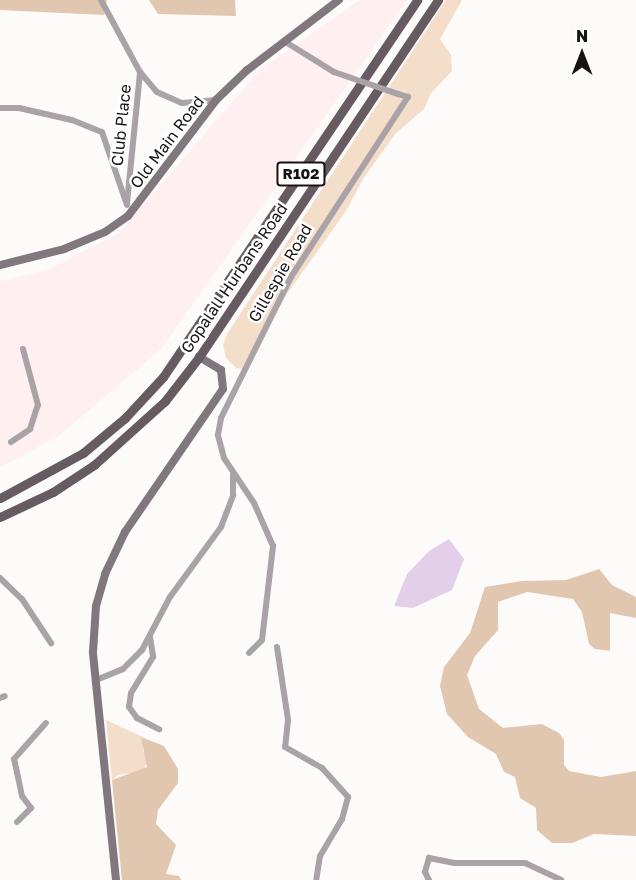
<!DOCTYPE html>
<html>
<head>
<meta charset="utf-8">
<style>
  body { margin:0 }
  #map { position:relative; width:636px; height:880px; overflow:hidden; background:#fdfafa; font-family:"Golos Text",sans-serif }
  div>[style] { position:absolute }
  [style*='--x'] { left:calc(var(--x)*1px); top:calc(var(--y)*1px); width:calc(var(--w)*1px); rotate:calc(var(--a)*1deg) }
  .built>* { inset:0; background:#ffeff0 }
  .green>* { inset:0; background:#f4ddc9 }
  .forest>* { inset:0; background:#e1c7b0 }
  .water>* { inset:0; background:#e4cfea }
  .street>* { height:6px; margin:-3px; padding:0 3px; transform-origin:3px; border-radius:3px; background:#a9a2a6 }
  .secondary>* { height:8px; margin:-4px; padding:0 4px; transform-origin:4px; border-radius:4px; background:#81787d }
  .primary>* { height:9px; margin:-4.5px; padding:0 4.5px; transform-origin:4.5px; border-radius:4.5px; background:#655b61 }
  .street-bridge>* { height:6px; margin:-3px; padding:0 3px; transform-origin:3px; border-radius:3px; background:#a9a2a6 }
  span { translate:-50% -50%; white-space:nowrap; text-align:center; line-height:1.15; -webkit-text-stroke:5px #fff; paint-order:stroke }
  .shield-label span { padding:2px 4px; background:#fff; border:2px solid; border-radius:4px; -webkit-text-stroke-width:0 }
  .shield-label { font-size:15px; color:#181213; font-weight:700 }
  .street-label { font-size:16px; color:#181213 }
  .north { position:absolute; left:552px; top:24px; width:60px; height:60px; -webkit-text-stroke:4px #fff; paint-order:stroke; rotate:0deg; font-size:16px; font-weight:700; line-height:24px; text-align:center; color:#181213 }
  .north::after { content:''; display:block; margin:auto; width:21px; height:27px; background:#181213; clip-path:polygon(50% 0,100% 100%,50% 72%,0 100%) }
</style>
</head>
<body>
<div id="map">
  <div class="built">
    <div style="clip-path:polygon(360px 0,407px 0,162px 348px,59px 436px,0 467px,0 281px,43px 272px,118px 234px,261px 69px)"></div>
  </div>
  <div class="green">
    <div style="clip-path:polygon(446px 0,462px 0,440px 39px,451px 55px,452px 71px,431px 93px,424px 109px,396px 133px,363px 179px,346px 211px,287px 294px,245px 369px,236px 368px,226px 358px,223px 345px,227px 334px)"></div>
    <div style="clip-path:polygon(106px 720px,143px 737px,143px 751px,148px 761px,143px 771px,118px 775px,112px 780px)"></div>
  </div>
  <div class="forest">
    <div style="clip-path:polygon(0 0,107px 0,104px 15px,0 10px)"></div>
    <div style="clip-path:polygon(149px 0,235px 0,236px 16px,158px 14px)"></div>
    <div style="clip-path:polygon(599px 569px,612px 585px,636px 597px,636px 618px,610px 613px,610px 651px,595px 649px,589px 644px,582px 612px,573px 599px,527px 592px,498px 602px,498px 630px,475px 656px,467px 675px,479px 709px,503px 728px,542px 724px,559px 733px,564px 740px,564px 765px,569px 771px,601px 777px,636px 771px,636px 836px,594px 834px,572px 843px,552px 843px,537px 830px,536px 808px,520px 798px,515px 777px,504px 772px,496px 754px,468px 737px,447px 714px,440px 686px,444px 667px,470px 633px,485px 587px,522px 581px,566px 580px)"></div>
    <div style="clip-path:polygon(141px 737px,164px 746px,178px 769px,178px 783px,158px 810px,156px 824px,176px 845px,166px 874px,179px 876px,181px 880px,122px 880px,112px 780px,147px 767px)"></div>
  </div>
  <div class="water">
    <div style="clip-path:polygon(449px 539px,464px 559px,452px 590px,413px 608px,394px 606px,407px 574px,429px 551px)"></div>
  </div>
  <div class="street">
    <div style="--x:101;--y:0;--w:82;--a:61.6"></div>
    <div style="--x:140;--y:72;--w:26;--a:50"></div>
    <div style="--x:157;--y:92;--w:27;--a:24"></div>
    <div style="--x:182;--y:103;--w:34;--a:-5"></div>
    <div style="--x:284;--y:41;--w:59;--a:31.8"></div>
    <div style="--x:0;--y:108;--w:19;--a:0"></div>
    <div style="--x:19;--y:108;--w:54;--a:12.8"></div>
    <div style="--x:72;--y:120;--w:32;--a:22"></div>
    <div style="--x:102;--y:132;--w:77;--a:71.1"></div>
    <div style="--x:127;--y:203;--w:132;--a:-84.3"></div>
    <div style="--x:11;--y:442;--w:23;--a:-34"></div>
    <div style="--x:30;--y:429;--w:25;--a:-72"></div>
    <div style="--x:38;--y:405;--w:58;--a:-105"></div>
    <div style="--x:0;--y:578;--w:30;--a:44"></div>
    <div style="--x:22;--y:599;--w:53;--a:56.6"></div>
    <div style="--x:150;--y:637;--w:20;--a:81"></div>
    <div style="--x:153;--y:657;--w:42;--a:121.4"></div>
    <div style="--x:131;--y:693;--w:14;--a:98"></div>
    <div style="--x:129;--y:707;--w:14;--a:54"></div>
    <div style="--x:137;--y:718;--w:25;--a:27"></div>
    <div style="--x:277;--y:647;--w:74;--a:81.4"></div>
    <div style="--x:288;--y:720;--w:27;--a:96"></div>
    <div style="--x:285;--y:747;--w:43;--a:29.6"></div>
    <div style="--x:322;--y:768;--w:39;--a:48"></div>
    <div style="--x:348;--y:797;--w:23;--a:105"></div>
    <div style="--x:342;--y:819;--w:43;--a:120.7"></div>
    <div style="--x:320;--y:856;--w:24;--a:99"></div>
    <div style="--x:249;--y:653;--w:18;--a:-45"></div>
    <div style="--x:262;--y:640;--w:95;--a:-83.3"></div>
    <div style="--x:273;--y:546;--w:47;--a:-113.8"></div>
    <div style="--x:254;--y:503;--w:54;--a:-123.7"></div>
    <div style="--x:224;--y:458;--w:24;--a:-105"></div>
    <div style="--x:218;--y:435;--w:17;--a:-80"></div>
    <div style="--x:221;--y:418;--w:157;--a:-63.6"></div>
    <div style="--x:291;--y:277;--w:215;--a:-57"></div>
    <div style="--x:408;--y:97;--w:10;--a:-163"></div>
    <div style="--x:96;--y:680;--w:29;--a:-22"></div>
    <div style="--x:123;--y:669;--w:27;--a:-45"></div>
    <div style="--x:142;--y:650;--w:60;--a:-62.2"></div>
    <div style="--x:170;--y:597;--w:87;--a:-53.9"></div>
    <div style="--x:221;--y:527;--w:34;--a:-69"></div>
    <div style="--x:233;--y:495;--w:20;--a:-90"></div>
    <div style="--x:0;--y:698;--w:5;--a:-22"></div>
    <div style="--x:17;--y:822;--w:20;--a:-45"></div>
    <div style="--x:31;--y:808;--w:15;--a:-127"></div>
    <div style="--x:22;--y:796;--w:38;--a:-102"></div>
    <div style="--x:14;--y:759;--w:48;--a:-48.4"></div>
    <div style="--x:429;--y:880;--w:9;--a:-117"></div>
    <div style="--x:425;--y:872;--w:15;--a:-74"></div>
    <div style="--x:429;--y:858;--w:26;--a:11"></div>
    <div style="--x:455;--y:863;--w:70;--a:0"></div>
    <div style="--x:525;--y:863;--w:40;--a:25"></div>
  </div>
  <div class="secondary">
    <div style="--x:0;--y:265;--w:66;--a:-14"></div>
    <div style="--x:64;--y:249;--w:44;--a:-22.5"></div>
    <div style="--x:105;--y:232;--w:28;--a:-35"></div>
    <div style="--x:128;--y:216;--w:146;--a:-52.8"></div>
    <div style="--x:216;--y:100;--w:42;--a:-44"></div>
    <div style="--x:246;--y:71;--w:117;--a:-37.4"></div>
    <div style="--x:116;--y:880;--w:229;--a:-95.8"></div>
    <div style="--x:93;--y:652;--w:46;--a:-86.3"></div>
    <div style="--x:96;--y:606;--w:33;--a:-74"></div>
    <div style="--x:105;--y:574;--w:47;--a:-64.5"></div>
    <div style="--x:125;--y:532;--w:173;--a:-55.6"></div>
    <div style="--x:223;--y:389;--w:19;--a:-96"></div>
    <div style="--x:221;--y:370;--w:26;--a:-149"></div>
  </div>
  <div class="primary">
    <div style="--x:0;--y:498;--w:94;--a:-28.5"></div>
    <div style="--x:83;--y:453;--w:55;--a:-39.8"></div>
    <div style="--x:125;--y:418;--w:56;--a:-47.2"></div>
    <div style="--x:163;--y:377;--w:455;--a:-56"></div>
    <div style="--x:0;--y:517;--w:59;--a:-25.3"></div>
    <div style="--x:53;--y:492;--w:49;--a:-33.4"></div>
    <div style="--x:94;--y:465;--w:96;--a:-42"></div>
    <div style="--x:165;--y:401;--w:56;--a:-52.3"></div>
    <div style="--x:199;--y:357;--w:430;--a:-56.2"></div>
  </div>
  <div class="street-bridge">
    <div style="--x:334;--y:72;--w:68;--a:19"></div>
  </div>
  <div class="shield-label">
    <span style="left:301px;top:174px">R102</span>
  </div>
  <div class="street-label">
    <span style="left:121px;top:125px;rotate:-84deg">Club Place</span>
    <span style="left:167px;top:142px;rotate:-53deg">Old Main Road</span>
    <span style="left:280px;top:273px;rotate:-60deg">Gillespie Road</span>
    <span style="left:234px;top:278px;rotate:-56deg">Gopalall Hurbans Road</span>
  </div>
  <div class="north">N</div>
</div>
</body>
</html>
